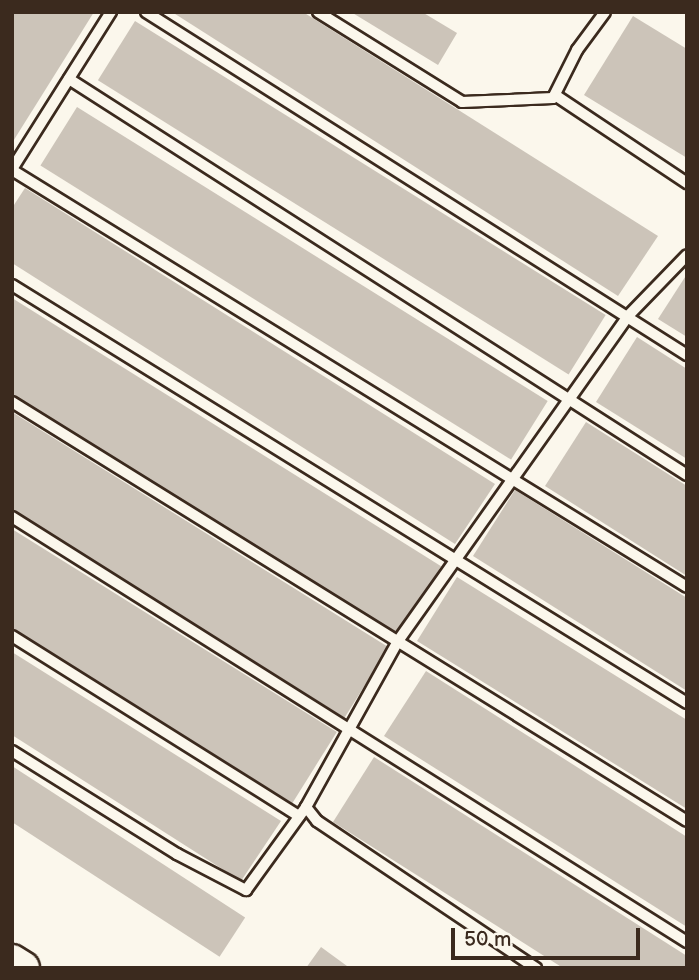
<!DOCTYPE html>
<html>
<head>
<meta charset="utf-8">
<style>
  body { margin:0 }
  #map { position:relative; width:699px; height:980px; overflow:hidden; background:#fbf7ec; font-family:"Balsamiq Sans",sans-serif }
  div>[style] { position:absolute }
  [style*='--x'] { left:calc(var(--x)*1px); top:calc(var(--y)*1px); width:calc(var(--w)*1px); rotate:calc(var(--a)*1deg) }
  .building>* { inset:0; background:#ccc4b9; transform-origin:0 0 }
  .roads { filter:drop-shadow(2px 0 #3b2a1e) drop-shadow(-2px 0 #3b2a1e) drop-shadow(0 2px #3b2a1e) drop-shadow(0 -2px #3b2a1e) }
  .service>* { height:10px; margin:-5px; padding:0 5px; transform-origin:5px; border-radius:5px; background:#fbf7ec }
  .secondary>* { height:32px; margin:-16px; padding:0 16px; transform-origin:16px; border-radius:16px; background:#fbf7ec }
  span { translate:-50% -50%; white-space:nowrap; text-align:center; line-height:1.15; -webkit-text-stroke:6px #fbf7ec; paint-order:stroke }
  .frame { position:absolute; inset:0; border:14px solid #3b2a1e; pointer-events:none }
  .scale { position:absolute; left:451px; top:928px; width:189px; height:32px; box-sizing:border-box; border:4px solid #3b2a1e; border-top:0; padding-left:9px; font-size:21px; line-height:24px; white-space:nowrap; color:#3b2a1e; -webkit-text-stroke:5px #fbf7ec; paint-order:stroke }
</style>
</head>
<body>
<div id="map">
  <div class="building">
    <div style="clip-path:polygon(12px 12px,94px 12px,12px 143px)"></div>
    <div style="clip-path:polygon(172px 12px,303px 12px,658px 236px,618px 296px)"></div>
    <div style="clip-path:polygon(351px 12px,422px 12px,457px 33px,438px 65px)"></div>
    <div style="clip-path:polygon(633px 16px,687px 49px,687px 158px,584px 95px)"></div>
    <div style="left:135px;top:21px;width:555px;height:70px;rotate:32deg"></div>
    <div style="left:77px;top:107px;width:555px;height:69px;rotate:32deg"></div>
    <div style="clip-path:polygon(25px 188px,495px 484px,455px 544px,12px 263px,12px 208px)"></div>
    <div style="clip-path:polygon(687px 274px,687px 337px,658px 319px)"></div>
    <div style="left:12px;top:298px;width:506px;height:83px;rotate:32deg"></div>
    <div style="clip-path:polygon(637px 337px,687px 369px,687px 459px,596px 402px)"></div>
    <div style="left:12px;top:412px;width:444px;height:83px;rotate:32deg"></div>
    <div style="clip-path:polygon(586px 422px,687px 486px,687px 576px,545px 486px)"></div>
    <div style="clip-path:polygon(515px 490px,687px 598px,687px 691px,473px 556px)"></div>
    <div style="left:12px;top:529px;width:383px;height:84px;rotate:32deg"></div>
    <div style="clip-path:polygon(457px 577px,687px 720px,687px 809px,417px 641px)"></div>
    <div style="clip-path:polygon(12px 652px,281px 821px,241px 881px,12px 735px)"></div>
    <div style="clip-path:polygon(426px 671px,687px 837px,687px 927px,384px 736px)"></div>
    <div style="clip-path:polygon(374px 757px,687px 956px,687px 968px,563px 968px,333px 822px)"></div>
    <div style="left:12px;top:766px;width:278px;height:47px;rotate:33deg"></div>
    <div style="clip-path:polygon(321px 947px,347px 966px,346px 968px,306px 968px)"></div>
  </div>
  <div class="roads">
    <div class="service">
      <div style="--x:146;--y:12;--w:641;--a:32.38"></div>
      <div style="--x:318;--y:12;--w:170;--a:32"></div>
      <div style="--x:462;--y:102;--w:91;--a:-2.5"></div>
      <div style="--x:553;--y:98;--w:54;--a:-63.4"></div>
      <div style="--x:577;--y:50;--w:47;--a:-53.6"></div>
      <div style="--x:69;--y:79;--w:734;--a:32.65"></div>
      <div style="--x:555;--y:95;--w:159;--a:33.7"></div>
      <div style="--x:12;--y:169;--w:186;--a:-57.8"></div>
      <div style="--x:12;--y:170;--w:793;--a:31.71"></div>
      <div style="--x:12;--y:285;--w:794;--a:31.77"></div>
      <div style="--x:12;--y:402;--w:794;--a:31.83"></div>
      <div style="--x:12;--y:517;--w:798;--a:32.2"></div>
      <div style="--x:12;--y:636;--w:339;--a:32.1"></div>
      <div style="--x:12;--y:751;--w:195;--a:32"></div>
      <div style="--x:177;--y:854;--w:78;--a:27.6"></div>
      <div style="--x:246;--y:890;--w:102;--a:-54.1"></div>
      <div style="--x:306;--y:807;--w:190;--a:-61"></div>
      <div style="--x:398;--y:641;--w:397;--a:-54.7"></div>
      <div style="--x:627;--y:317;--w:86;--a:-45.9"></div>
      <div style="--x:306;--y:807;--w:18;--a:52"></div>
      <div style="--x:317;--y:821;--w:264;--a:33.9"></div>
    </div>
    <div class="secondary">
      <div style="--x:12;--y:961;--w:13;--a:32"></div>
    </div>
  </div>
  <div class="frame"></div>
  <div class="scale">50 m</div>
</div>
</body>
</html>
